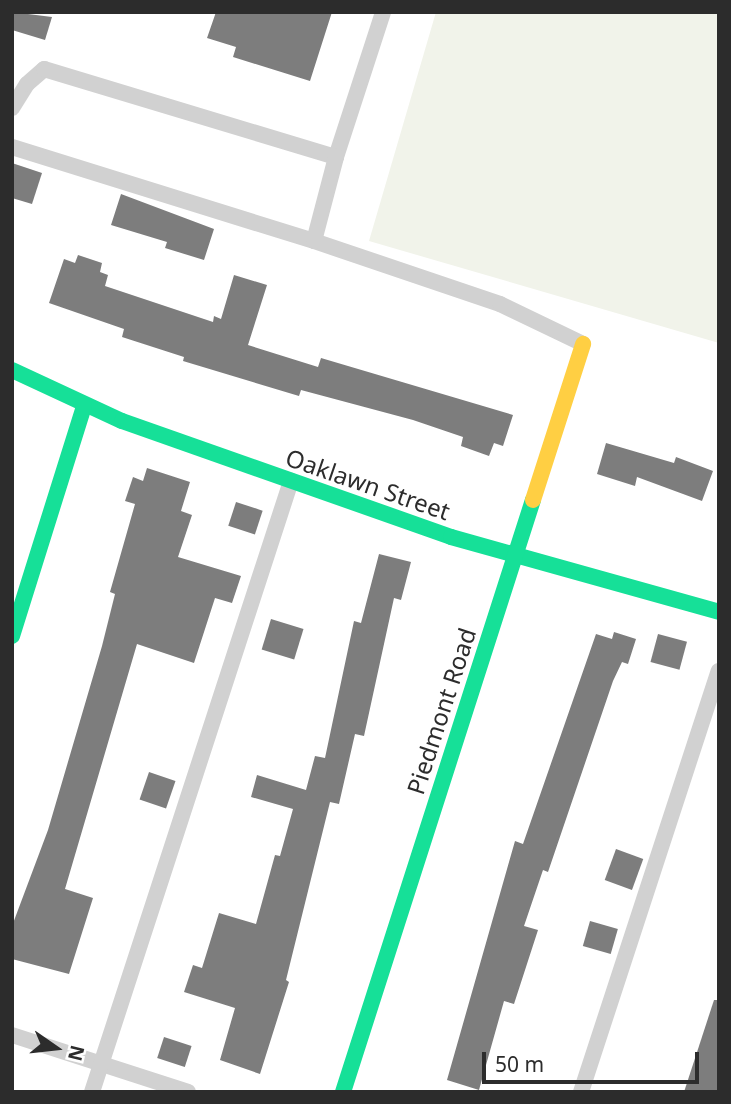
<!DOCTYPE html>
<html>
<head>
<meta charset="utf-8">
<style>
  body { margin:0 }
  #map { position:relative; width:731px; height:1104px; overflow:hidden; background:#fff; font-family:"Noto Sans",sans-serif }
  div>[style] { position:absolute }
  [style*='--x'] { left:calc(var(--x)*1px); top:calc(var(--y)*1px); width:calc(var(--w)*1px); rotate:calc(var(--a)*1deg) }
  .green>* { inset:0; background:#f1f3ea }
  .building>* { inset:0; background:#7d7d7d; transform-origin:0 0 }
  .lane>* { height:16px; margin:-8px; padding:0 8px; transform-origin:8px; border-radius:8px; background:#d1d1d1 }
  .fast>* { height:16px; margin:-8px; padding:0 8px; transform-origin:8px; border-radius:8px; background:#16e098 }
  .slow>* { height:16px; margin:-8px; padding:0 8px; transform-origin:8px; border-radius:8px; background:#ffcf43 }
  span { translate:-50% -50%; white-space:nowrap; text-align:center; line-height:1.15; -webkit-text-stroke:7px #fff; paint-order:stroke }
  .street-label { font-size:24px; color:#2c2c2c }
  .frame { position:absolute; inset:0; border:14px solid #2c2c2c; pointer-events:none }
  .north { position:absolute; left:21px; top:1013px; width:70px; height:70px; -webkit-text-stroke:5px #fff; paint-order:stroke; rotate:104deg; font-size:19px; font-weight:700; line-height:28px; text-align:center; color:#2c2c2c }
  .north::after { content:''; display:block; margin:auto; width:24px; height:32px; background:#2c2c2c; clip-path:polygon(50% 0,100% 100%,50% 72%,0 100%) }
  .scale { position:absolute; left:482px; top:1052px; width:217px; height:32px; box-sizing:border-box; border:4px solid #2c2c2c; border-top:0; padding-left:9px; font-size:21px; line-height:24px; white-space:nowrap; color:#2c2c2c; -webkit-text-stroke:5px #fff; paint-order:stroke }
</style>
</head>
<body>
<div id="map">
  <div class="green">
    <div style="clip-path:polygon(436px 12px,719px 12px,719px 343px,369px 241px)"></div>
  </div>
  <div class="building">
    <div style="clip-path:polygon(12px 12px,52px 17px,45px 40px,12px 30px)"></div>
    <div style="clip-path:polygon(216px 12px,332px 12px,310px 81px,233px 57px,236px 47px,207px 38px)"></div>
    <div style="clip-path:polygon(12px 163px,42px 173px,32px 204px,12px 198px)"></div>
    <div style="clip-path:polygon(121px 194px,214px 229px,204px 260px,165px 248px,167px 242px,111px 225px)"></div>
    <div style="clip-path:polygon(78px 255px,102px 263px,100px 272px,108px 275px,105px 286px,213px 322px,214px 316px,221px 319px,234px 275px,267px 285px,248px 345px,318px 367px,321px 358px,513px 415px,503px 446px,494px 443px,489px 456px,461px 446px,463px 437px,413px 420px,301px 390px,299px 396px,183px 361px,184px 357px,122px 337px,124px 329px,49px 303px,64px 259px,75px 263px)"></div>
    <div style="clip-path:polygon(606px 443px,674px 463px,676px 457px,713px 471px,702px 501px,637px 477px,635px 486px,597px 474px)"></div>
    <div style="clip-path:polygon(147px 468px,190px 482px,181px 511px,192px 515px,178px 557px,241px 576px,232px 603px,215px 598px,194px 663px,137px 644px,65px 889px,93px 898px,69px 974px,12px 959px,12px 926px,48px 830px,102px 646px,115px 594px,110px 592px,135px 504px,125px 501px,133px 477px,143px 481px)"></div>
    <div style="left:236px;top:502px;width:28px;height:25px;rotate:18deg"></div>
    <div style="clip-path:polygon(379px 554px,411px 562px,401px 600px,394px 598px,364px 736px,355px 734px,339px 804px,330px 802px,286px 980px,289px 982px,260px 1074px,220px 1060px,235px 1008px,184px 992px,193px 965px,202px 968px,219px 913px,256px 924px,275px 855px,280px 856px,293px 809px,251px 797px,257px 775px,306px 790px,315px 756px,325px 758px,354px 621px,361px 623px)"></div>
    <div style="left:271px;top:619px;width:34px;height:32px;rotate:17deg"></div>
    <div style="clip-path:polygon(614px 632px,636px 639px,628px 664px,622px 662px,613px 681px,548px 872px,543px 870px,524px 926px,538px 930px,514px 1004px,504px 1001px,479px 1090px,447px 1080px,515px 841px,523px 844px,596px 634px,612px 639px)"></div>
    <div style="left:658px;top:634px;width:30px;height:29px;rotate:15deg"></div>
    <div style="left:149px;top:772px;width:28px;height:29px;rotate:19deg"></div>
    <div style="left:616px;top:849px;width:29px;height:33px;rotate:20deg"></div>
    <div style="left:590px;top:921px;width:29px;height:26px;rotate:16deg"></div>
    <div style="clip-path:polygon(714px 1000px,719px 1000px,719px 1092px,684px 1092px)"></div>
    <div style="left:164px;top:1037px;width:29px;height:22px;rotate:18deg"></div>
  </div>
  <div class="lane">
    <div style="--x:12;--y:108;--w:28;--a:-58"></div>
    <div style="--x:27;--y:84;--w:23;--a:-41"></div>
    <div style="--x:44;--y:69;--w:305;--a:16.8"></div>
    <div style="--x:336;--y:157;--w:152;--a:-72"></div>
    <div style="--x:12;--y:147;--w:316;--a:17.3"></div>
    <div style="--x:314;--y:241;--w:196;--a:18.7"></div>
    <div style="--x:500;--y:304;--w:92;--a:25.7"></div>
    <div style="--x:314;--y:241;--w:87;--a:-75.3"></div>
    <div style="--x:12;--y:1035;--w:185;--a:17.9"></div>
    <div style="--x:92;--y:1092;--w:643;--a:-71.96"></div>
    <div style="--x:581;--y:1092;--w:443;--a:-71.9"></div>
  </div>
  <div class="fast">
    <div style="--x:12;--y:370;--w:121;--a:24.9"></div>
    <div style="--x:122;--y:421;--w:349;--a:19.4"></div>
    <div style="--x:451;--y:537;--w:278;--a:15.6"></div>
    <div style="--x:12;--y:636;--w:241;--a:-72.6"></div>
    <div style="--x:343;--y:1092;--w:622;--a:-72.21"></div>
  </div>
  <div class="slow">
    <div style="--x:533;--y:500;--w:164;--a:-72.2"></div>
  </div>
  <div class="street-label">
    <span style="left:368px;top:484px;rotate:19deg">Oaklawn Street</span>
    <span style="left:441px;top:711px;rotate:-72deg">Piedmont Road</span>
  </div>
  <div class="frame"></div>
  <div class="north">N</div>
  <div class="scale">50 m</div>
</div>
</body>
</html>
